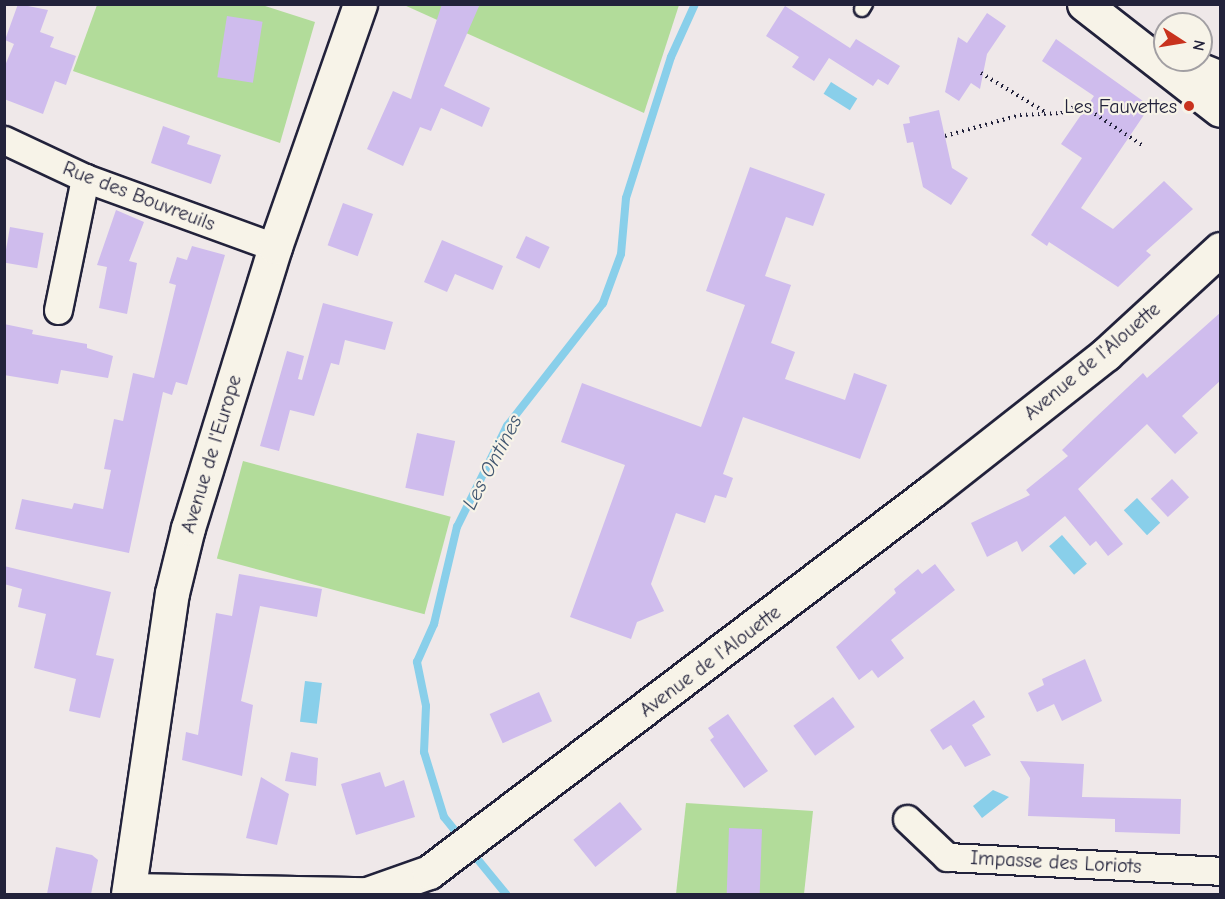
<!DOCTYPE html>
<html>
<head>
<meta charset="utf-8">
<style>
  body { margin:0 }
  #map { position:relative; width:1225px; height:899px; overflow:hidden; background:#efe8e9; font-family:"Comic Neue",sans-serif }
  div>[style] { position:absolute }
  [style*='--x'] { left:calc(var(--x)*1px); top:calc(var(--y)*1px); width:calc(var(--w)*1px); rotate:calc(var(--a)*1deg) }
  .green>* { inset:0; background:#b2dc9a; transform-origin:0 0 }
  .water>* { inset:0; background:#89cfea; transform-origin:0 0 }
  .stream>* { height:8px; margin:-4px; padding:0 4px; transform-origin:4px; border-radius:4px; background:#89cfea }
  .building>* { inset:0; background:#cfbced; transform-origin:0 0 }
  .path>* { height:4px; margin-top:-2px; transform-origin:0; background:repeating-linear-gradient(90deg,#22223b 0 1.5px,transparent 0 6px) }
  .roads { filter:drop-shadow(2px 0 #22223b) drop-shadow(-2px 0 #22223b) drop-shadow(0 2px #22223b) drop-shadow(0 -2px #22223b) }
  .lane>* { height:14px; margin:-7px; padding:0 7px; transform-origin:7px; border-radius:7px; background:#f7f3e8 }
  .street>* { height:27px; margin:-13.5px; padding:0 13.5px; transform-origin:13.5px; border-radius:13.5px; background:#f7f3e8 }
  .secondary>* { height:33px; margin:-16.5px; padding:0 16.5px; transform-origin:16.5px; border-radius:16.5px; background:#f7f3e8 }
  .dots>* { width:16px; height:16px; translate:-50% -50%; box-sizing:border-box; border:3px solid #f7f3e8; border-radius:50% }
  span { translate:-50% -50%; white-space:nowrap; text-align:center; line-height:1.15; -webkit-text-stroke:4.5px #f7f3e8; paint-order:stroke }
  .poi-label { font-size:20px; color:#22223b }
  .right { translate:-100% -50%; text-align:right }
  .street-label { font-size:20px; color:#22223b }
  .water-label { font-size:21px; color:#415670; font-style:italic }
  .frame { position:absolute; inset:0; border:6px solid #22223b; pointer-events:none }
  .north { position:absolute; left:1153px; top:12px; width:60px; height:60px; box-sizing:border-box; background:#f7f3e8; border:2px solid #a29fa3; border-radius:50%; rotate:102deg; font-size:16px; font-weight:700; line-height:24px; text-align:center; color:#22223b }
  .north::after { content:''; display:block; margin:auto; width:21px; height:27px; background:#c8321e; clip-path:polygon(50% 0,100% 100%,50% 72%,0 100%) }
</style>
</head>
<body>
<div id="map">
  <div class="green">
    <div style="clip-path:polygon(97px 5px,262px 5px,315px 22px,280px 143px,73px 71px)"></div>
    <div style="clip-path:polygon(404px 5px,679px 5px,644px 113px)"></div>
    <div style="left:243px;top:461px;width:215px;height:101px;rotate:15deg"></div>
    <div style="clip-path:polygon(686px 803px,813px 811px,804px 894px,676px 894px)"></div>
  </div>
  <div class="water">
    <div style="left:831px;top:82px;width:31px;height:14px;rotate:32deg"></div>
    <div style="left:1137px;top:498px;width:34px;height:18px;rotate:47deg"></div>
    <div style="left:1062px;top:535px;width:38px;height:17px;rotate:49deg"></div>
    <div style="left:305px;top:681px;width:17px;height:41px;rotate:7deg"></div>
    <div style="clip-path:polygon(993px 790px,1009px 797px,982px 818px,973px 806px)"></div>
  </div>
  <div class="stream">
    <div style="--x:461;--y:838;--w:27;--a:-129"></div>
    <div style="--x:444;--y:817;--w:68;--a:-107.1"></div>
    <div style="--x:424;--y:752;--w:46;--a:-87.5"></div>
    <div style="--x:426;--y:706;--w:45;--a:-101.6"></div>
    <div style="--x:417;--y:662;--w:42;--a:-65.9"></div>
    <div style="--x:434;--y:624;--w:100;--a:-76.7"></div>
    <div style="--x:457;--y:527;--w:113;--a:-63.7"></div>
    <div style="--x:507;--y:426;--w:156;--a:-52"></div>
    <div style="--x:603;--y:303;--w:52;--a:-69.8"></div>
    <div style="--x:621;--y:254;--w:56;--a:-84.9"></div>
    <div style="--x:626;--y:198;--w:148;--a:-72.3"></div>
    <div style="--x:671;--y:57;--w:58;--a:-65.6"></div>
    <div style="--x:470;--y:850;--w:57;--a:50.7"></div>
  </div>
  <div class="building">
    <div style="clip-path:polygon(18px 4px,48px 10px,40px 32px,54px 37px,50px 47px,76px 56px,66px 85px,55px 81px,43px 114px,4px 99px,4px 68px,14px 44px,5px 40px)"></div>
    <div style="clip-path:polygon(442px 4px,480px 4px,444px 86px,490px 108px,482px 127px,441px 108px,431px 131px,420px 127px,403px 166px,367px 149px,393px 91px,411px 99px)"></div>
    <div style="clip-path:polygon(785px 6px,850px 48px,856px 39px,900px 66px,888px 85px,878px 79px,873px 86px,829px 58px,814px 81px,792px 67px,799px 57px,766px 36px)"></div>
    <div style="clip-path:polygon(987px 13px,1006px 26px,987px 54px,980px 89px,971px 83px,959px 101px,945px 92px,958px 37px,967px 43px)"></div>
    <div style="left:227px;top:16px;width:36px;height:62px;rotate:9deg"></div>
    <div style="clip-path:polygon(1056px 39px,1150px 106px,1081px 208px,1113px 229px,1164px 181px,1193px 209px,1146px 251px,1151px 255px,1118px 287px,1049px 242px,1047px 246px,1031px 235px,1082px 158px,1061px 144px,1094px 96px,1042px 61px)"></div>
    <div style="clip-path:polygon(939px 110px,952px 168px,968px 178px,951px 205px,923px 187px,913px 142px,907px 143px,903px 124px,910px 123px,909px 117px)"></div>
    <div style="clip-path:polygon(163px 126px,190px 136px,187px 144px,221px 155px,211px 184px,151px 163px)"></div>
    <div style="clip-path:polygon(750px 167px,825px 194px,813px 226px,786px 217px,765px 276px,791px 285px,771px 343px,795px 352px,785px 379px,845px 400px,854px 373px,887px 385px,860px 459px,743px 417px,723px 474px,733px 478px,726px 498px,715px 495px,705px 523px,676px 513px,651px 584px,664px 611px,637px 622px,631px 639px,570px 617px,625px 465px,561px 442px,582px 383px,701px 427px,745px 305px,706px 291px)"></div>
    <div style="left:343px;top:203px;width:32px;height:45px;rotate:20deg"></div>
    <div style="clip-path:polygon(116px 210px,144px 222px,129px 261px,137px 263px,127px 314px,99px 308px,107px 267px,97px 265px)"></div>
    <div style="left:10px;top:227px;width:34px;height:36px;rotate:10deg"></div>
    <div style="left:526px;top:236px;width:26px;height:24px;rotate:25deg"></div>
    <div style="clip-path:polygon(442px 240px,503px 266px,493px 290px,455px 274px,447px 292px,424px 282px)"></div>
    <div style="clip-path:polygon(192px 246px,225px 255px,187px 385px,176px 382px,172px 395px,163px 392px,129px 553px,15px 529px,22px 499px,72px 509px,74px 503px,103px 509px,111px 470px,104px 469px,114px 419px,123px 421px,133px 373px,154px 378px,176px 285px,169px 283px,177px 257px,187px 260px)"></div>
    <div style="clip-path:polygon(323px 303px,393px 322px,385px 350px,345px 340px,339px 365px,331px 363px,314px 416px,290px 410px,279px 451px,260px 446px,287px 351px,304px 356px,298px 379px,302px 380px)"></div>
    <div style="clip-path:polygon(1221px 312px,1221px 380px,1182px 416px,1198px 433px,1175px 454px,1147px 424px,1078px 489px,1123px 544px,1108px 556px,1096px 541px,1090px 546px,1065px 516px,1022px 552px,1017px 541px,987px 557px,971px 523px,1030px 495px,1026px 490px,1068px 456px,1062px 450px,1095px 418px,1143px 373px,1147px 378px)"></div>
    <div style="clip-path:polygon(4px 324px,33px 330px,32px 334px,87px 344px,87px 348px,113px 356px,108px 378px,61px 370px,58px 384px,4px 375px)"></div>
    <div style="left:417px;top:433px;width:39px;height:56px;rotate:12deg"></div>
    <div style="left:1172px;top:479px;width:25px;height:29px;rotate:47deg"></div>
    <div style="clip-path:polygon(935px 564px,955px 590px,891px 640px,904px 658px,878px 678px,872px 670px,859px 680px,836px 647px,896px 593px,894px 589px,918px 569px,922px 574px)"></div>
    <div style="clip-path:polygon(4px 566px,111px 592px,96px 655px,114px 659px,100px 718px,69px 711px,76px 679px,34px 668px,46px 614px,18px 607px,22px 589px,4px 584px)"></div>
    <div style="clip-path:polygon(239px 574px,322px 589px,317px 617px,260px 606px,241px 701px,253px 705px,242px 776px,182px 760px,186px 732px,198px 735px,216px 613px,232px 616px)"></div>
    <div style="clip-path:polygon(1085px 659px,1102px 701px,1062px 721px,1054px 704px,1037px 712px,1028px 693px,1044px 685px,1042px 679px)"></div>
    <div style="left:539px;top:692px;width:32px;height:54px;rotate:66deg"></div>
    <div style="left:833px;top:697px;width:37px;height:49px;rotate:54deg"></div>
    <div style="clip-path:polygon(974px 700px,985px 717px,972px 725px,991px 755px,965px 767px,951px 745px,943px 750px,930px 730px)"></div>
    <div style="clip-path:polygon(728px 714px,768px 771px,744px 788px,710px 740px,714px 737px,708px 728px)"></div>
    <div style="clip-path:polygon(291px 752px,318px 758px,316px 786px,285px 781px)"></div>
    <div style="clip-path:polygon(1020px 761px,1084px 764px,1082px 797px,1181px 799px,1180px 834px,1115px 832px,1115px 819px,1028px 816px,1030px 778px)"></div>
    <div style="clip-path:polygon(380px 772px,385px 787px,404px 780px,415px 817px,356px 835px,341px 784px)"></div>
    <div style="clip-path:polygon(261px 777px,289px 794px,277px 845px,246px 838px)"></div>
    <div style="left:620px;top:802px;width:35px;height:60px;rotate:51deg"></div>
    <div style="left:729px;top:828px;width:33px;height:66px;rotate:2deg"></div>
    <div style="clip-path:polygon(56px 847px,92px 855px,98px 860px,91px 894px,47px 894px)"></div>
  </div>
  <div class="path">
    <div style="--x:981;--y:73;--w:75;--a:31.4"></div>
    <div style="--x:945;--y:136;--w:78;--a:-15.6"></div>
    <div style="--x:1020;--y:115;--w:41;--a:-2.8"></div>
    <div style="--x:1061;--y:113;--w:21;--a:-25"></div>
    <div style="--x:1080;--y:104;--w:74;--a:33.5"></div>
  </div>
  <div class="roads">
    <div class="lane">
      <div style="--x:862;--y:9;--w:6;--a:-59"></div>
    </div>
    <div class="street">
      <div style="--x:4;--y:140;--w:89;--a:25.1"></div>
      <div style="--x:85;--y:178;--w:202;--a:20"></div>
      <div style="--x:58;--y:310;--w:135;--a:-78.4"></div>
      <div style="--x:907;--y:819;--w:55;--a:43.5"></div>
      <div style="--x:947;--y:857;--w:273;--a:2.9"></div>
    </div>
    <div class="secondary">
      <div style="--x:1084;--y:4;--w:172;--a:37.9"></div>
      <div style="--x:1176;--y:60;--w:48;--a:22.2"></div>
      <div style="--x:129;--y:890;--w:238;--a:1"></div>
      <div style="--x:367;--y:894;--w:66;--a:-19.5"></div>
      <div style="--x:429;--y:872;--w:631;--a:-37.14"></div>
      <div style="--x:932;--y:491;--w:221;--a:-38.2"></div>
      <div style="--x:1106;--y:354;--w:155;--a:-42.6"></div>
      <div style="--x:128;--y:894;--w:304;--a:-81.7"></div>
      <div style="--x:172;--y:593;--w:67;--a:-76.2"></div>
      <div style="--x:188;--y:528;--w:294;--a:-72.8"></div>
      <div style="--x:275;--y:247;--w:257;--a:-70.7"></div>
    </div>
  </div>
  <div class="dots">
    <div style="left:1189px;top:106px;background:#c8321e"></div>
  </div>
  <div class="poi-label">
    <span class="right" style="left:1177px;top:106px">Les Fauvettes</span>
  </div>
  <div class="street-label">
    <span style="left:139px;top:196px;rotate:21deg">Rue des Bouvreuils</span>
    <span style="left:1092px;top:361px;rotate:-40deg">Avenue de l'Alouette</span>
    <span style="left:211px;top:454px;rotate:-73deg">Avenue de l'Europe</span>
    <span style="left:710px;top:661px;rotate:-37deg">Avenue de l'Alouette</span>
    <span style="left:1056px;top:862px;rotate:3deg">Impasse des Loriots</span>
  </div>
  <div class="water-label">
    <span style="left:492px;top:462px;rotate:-62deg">Les Ontines</span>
  </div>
  <div class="frame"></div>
  <div class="north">N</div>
</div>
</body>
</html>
